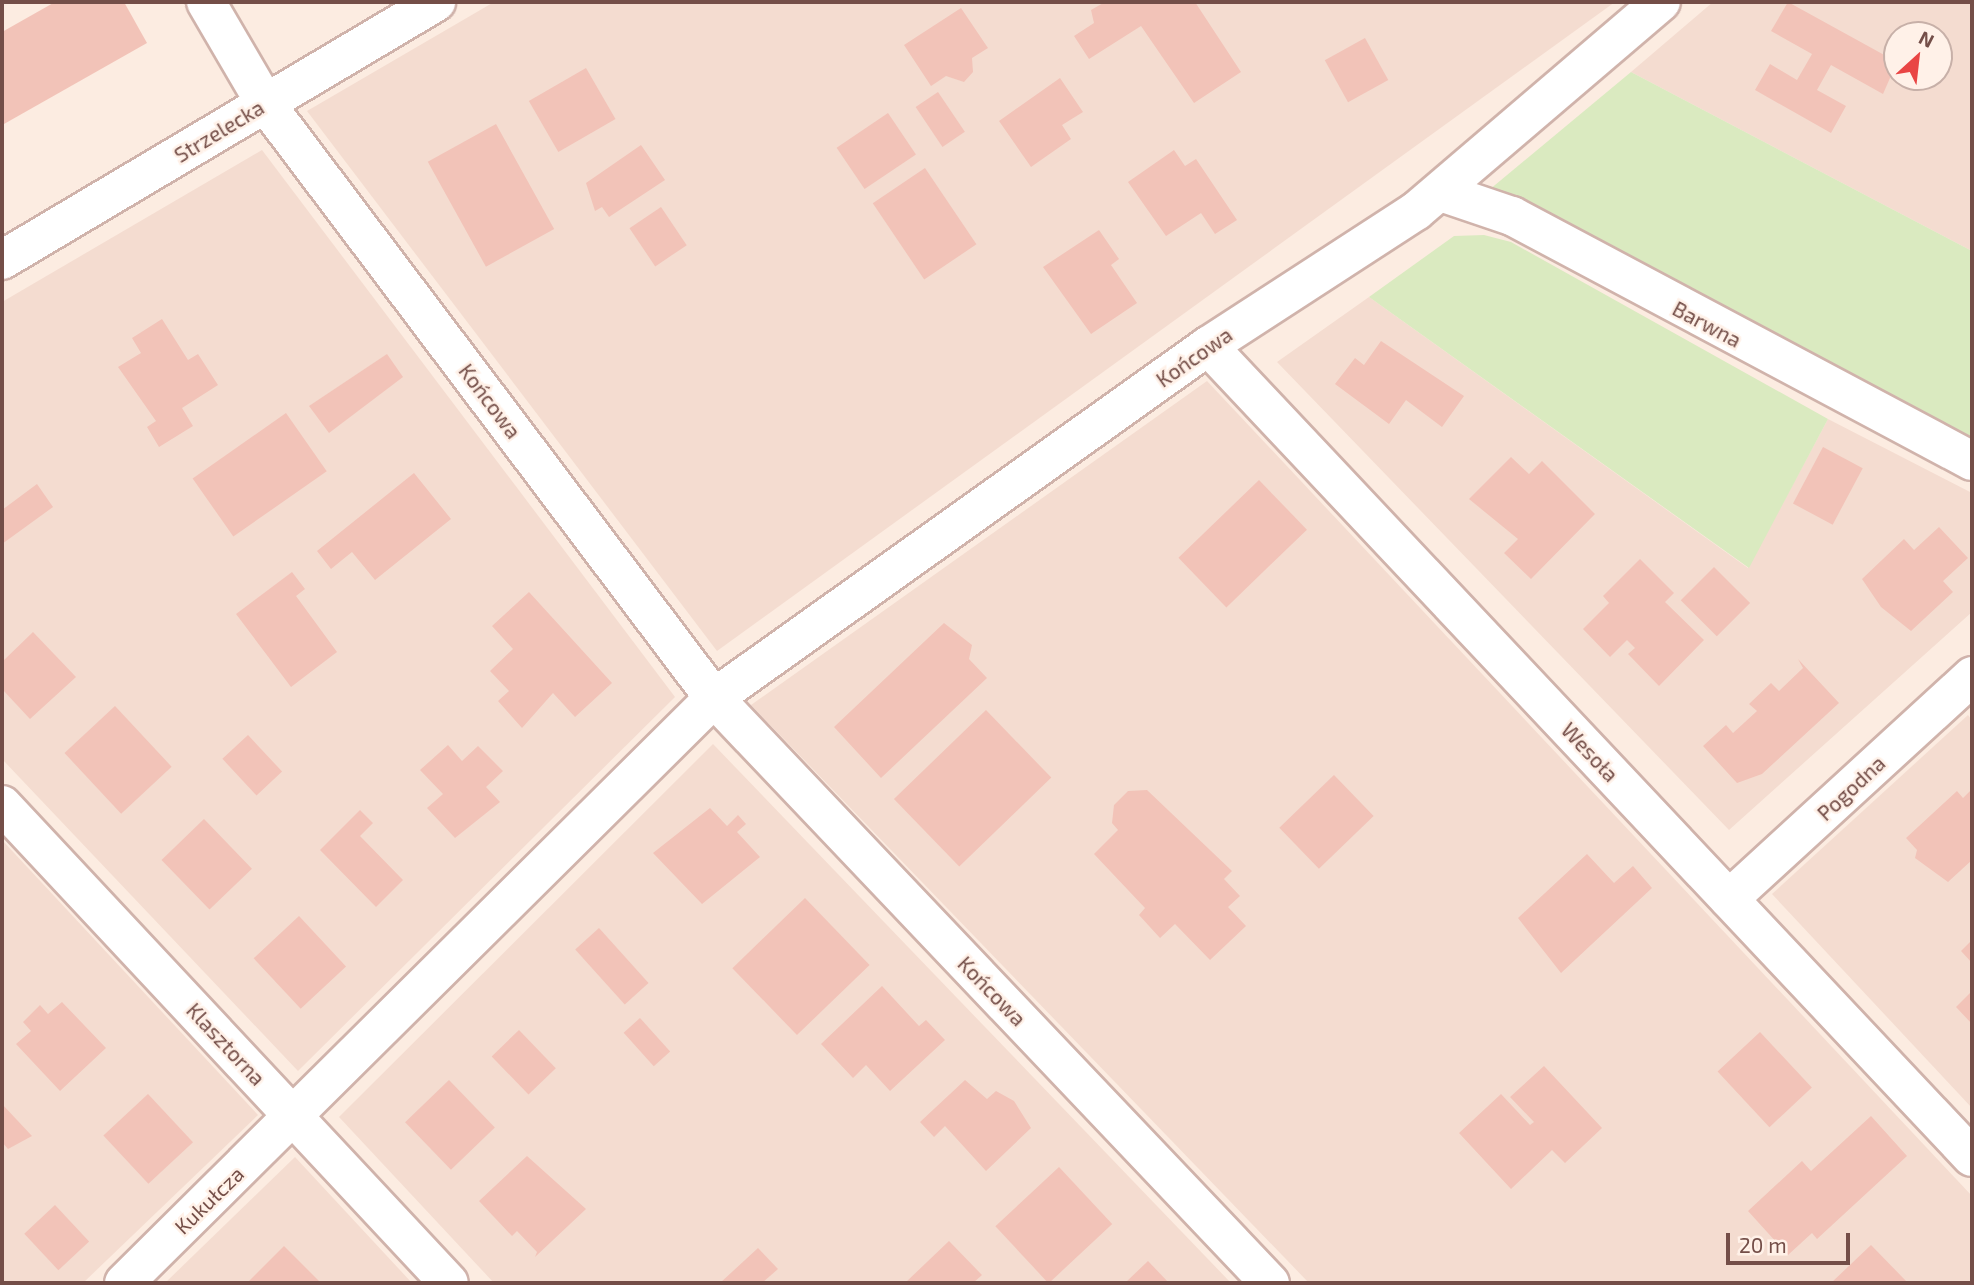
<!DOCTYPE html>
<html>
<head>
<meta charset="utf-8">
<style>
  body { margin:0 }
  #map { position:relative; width:1974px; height:1285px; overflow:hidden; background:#fcece1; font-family:"Exo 2",sans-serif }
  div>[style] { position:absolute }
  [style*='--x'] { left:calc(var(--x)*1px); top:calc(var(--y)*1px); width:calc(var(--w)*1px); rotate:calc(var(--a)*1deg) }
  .residential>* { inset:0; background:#f4dcd0 }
  .green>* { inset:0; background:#daeac0 }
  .building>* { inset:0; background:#f2c3b8; transform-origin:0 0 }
  .roads { filter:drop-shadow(2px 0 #d0b3ab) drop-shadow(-2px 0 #d0b3ab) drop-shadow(0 2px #d0b3ab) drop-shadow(0 -2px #d0b3ab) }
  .street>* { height:38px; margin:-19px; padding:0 19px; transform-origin:19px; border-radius:19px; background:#fff }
  .secondary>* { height:38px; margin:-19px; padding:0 19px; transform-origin:19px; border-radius:19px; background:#fff }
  span { translate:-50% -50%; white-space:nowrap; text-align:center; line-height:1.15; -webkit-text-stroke:5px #fff1e8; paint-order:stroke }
  .street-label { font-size:21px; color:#744e48 }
  .frame { position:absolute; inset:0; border:4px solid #744e48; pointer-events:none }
  .north { position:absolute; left:1883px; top:21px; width:70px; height:70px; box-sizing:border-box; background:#fff1e8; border:2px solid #c7b0a8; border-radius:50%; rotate:27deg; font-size:19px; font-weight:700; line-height:28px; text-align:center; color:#744e48 }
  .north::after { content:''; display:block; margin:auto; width:24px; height:32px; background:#e94544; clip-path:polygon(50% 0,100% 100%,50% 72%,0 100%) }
  .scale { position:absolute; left:1726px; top:1233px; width:124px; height:32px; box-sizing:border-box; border:4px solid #744e48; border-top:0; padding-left:9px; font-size:21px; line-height:24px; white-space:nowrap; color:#744e48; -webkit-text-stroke:5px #fff1e8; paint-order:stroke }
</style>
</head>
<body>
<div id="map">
  <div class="residential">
    <div style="clip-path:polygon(494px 2px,1615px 2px,717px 651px,307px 111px)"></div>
    <div style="clip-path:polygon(evenodd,1713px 2px,1972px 2px,1972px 251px,1631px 72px,1713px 2px,1897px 35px,1939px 35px,1939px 77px,1897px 77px,1897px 35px)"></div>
    <div style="clip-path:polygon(262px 150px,675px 697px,298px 1071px,2px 759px,2px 302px)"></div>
    <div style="clip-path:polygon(1369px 297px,1748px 568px,1828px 419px,1972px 493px,1972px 612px,1729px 830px,1277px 362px)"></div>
    <div style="clip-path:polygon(1207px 381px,1972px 1196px,1972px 1283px,1309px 1283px,751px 705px)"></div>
    <div style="clip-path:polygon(1968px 715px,1972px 720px,1972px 1108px,1772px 894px)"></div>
    <div style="clip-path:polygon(713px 744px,1231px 1283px,494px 1283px,339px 1117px)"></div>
    <div style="clip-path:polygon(2px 840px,258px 1115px,83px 1283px,2px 1283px)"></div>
    <div style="clip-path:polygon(295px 1157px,412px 1283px,165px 1283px)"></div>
  </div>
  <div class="green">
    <div style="clip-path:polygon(1631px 72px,1972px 251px,1972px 439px,1489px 190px)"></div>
    <div style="clip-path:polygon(1484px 235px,1511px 242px,1828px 419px,1749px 568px,1369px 297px,1454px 236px)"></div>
  </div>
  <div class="building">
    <div style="clip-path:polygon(55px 2px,124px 2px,147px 43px,4px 124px,2px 32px)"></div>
    <div style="clip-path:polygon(1105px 2px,1195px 2px,1241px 72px,1194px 103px,1141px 26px,1089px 59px,1074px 36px,1094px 23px,1091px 10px)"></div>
    <div style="clip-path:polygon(1788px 2px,1897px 62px,1883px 94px,1831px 65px,1817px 90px,1846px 106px,1831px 133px,1755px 90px,1770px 64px,1797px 80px,1812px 54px,1771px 31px)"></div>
    <div style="clip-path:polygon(961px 8px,988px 48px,972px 58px,973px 72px,964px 82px,946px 76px,931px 86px,904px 45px)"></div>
    <div style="left:1365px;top:38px;width:48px;height:46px;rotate:61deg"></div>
    <div style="left:586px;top:68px;width:59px;height:66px;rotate:60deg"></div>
    <div style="clip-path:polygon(1060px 78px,1083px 112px,1062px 125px,1071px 139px,1031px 167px,999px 121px)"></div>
    <div style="left:938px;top:92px;width:48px;height:27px;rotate:56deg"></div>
    <div style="left:888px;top:113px;width:50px;height:62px;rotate:56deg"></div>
    <div style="left:496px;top:124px;width:120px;height:78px;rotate:61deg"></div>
    <div style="clip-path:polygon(641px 145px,665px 180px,609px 217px,602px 207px,595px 211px,586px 183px)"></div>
    <div style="clip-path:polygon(1174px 150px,1185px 166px,1196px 159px,1237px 220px,1215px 234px,1201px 213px,1166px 236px,1128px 182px)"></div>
    <div style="left:925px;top:168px;width:92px;height:63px;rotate:56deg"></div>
    <div style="left:661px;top:207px;width:46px;height:38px;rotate:56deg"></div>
    <div style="clip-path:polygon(1099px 230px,1119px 259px,1111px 265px,1137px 303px,1091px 334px,1043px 267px)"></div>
    <div style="clip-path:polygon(162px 319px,188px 360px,198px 354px,218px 385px,182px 408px,193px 426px,159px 447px,147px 427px,156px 421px,118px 367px,141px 353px,132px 338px)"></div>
    <div style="clip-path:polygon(1381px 341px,1464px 396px,1442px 427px,1406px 400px,1389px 424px,1335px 384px,1355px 358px,1364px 365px)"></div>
    <div style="clip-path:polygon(387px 354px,403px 377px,329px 433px,309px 406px)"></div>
    <div style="left:286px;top:413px;width:71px;height:114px;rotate:55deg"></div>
    <div style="left:1823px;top:447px;width:45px;height:64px;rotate:28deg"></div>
    <div style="clip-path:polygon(1511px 457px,1529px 474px,1542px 461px,1595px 514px,1531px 579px,1504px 553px,1518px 539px,1469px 499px)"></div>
    <div style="clip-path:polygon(414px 473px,451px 519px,375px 580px,352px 552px,331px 569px,317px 551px)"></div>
    <div style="left:1259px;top:480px;width:69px;height:112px;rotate:46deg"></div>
    <div style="clip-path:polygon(37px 484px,53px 507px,2px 544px,2px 510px)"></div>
    <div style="clip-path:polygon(1939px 527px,1968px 558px,1943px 581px,1953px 592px,1911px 631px,1881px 607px,1862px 579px,1904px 539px,1914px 550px)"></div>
    <div style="clip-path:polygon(1640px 559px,1674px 593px,1665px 602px,1704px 640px,1659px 686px,1628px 654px,1635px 648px,1627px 640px,1610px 657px,1583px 629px,1609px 603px,1603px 596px)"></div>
    <div style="left:1714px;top:567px;width:51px;height:47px;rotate:45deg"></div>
    <div style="clip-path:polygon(292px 572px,305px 589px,296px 596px,337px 652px,291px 687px,236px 614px)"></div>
    <div style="clip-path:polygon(529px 592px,612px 683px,575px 717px,553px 693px,522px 728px,498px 701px,509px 691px,490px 671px,513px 649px,492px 626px)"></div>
    <div style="clip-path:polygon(944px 623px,972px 645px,969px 659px,987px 678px,881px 778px,834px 727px)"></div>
    <div style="clip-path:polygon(33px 632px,76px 677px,30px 719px,2px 689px,2px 662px)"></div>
    <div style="clip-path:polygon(1798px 659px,1839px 703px,1762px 774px,1737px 783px,1703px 746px,1726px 725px,1733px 733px,1757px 711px,1749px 704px,1771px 683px,1779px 691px,1803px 668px)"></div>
    <div style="left:115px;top:706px;width:83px;height:69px;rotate:47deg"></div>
    <div style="left:986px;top:710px;width:94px;height:128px;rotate:46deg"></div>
    <div style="left:248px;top:735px;width:50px;height:35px;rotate:47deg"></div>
    <div style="clip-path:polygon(448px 745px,462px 761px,478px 746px,503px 771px,486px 787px,500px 802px,455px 838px,427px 808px,443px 794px,420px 770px)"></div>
    <div style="left:1334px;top:775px;width:57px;height:76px;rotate:46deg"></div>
    <div style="clip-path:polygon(1972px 789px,1972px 860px,1948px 882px,1915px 858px,1917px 850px,1906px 838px,1957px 791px,1963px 798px)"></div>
    <div style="clip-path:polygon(1147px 790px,1232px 871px,1224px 879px,1240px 896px,1228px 907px,1246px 926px,1210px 960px,1175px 924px,1160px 938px,1139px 915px,1145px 908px,1094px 854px,1118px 830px,1112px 823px,1114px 805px,1128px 791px)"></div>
    <div style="clip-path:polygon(710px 808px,727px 826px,738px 815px,746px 824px,737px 832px,760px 857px,702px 904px,653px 853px)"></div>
    <div style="clip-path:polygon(360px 810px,373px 823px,360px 836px,403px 880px,376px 907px,320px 850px)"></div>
    <div style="left:204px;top:819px;width:69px;height:59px;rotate:46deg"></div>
    <div style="clip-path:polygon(1587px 854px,1614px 883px,1633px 866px,1652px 888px,1561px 973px,1518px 918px)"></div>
    <div style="left:805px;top:898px;width:93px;height:101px;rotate:46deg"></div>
    <div style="left:299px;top:916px;width:69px;height:62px;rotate:47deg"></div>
    <div style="left:599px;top:928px;width:74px;height:32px;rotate:48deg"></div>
    <div style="clip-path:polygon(1972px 940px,1972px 963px,1961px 951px)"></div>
    <div style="clip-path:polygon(882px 986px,919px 1026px,926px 1020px,945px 1040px,890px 1091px,866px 1065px,853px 1078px,821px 1044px)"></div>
    <div style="clip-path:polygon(1972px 991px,1972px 1024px,1956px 1007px)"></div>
    <div style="clip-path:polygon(62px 1002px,106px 1048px,60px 1091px,16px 1044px,31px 1031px,23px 1022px,40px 1005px,48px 1014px)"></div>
    <div style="left:640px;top:1018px;width:45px;height:22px;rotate:48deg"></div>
    <div style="left:519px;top:1030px;width:53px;height:38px;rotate:46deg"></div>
    <div style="left:1760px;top:1032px;width:76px;height:58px;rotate:47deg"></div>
    <div style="clip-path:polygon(1544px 1066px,1602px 1128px,1565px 1163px,1552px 1150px,1511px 1189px,1459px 1133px,1501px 1094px,1530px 1125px,1534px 1122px,1510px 1097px)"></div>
    <div style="left:449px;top:1080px;width:66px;height:61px;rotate:46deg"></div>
    <div style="clip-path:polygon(965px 1080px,987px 1099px,996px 1091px,1014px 1101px,1031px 1128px,986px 1171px,945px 1126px,934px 1137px,920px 1122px)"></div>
    <div style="left:148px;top:1094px;width:66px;height:61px;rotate:47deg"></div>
    <div style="clip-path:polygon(2px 1104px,32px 1136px,8px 1149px,2px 1142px)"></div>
    <div style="clip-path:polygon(1871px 1116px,1907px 1156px,1817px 1239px,1812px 1233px,1788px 1255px,1748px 1211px,1802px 1161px,1811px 1171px)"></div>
    <div style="clip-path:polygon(527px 1156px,586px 1209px,535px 1257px,537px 1252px,517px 1231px,512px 1236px,479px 1201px)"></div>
    <div style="left:1059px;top:1167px;width:78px;height:87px;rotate:47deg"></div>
    <div style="left:55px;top:1205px;width:50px;height:42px;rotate:47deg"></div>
    <div style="clip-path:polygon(949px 1241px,982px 1275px,973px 1283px,905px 1283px)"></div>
    <div style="clip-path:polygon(1871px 1245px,1908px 1283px,1831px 1283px)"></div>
    <div style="clip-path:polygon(284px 1246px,321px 1283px,248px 1282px)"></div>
    <div style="clip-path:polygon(758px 1248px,778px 1269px,762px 1283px,720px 1283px)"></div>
    <div style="clip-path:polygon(1148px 1261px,1169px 1283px,1125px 1283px)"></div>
  </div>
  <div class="roads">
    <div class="street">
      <div style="--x:206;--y:2;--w:117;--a:59.7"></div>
      <div style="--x:265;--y:103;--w:745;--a:52.96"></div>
      <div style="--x:714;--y:698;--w:807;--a:46.46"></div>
      <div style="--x:1441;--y:192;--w:75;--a:18.7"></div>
      <div style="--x:1512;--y:216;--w:521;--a:28.04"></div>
      <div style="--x:1208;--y:346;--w:1114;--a:46.71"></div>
      <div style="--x:1729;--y:899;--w:330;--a:-42.5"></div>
      <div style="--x:124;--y:1283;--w:831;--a:-44.76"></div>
      <div style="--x:714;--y:698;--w:607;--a:-35.47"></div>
      <div style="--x:1208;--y:346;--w:248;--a:-33"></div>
      <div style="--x:1416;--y:211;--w:322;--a:-40.5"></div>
    </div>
    <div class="secondary">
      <div style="--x:2;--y:260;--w:505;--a:-30.73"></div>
      <div style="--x:2;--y:805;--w:654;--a:46.92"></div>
    </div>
  </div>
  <div class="street-label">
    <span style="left:219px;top:131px;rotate:-31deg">Strzelecka</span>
    <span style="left:1707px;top:324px;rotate:28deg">Barwna</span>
    <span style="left:1194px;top:357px;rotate:-35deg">Końcowa</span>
    <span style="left:490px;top:401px;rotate:53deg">Końcowa</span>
    <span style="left:1590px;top:752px;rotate:47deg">Wesoła</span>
    <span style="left:1851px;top:788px;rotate:-43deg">Pogodna</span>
    <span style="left:992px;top:991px;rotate:46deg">Końcowa</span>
    <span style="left:226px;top:1044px;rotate:47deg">Klasztorna</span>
    <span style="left:209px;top:1200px;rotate:-44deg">Kukułcza</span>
  </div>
  <div class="frame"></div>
  <div class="north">N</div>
  <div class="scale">20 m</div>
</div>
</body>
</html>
